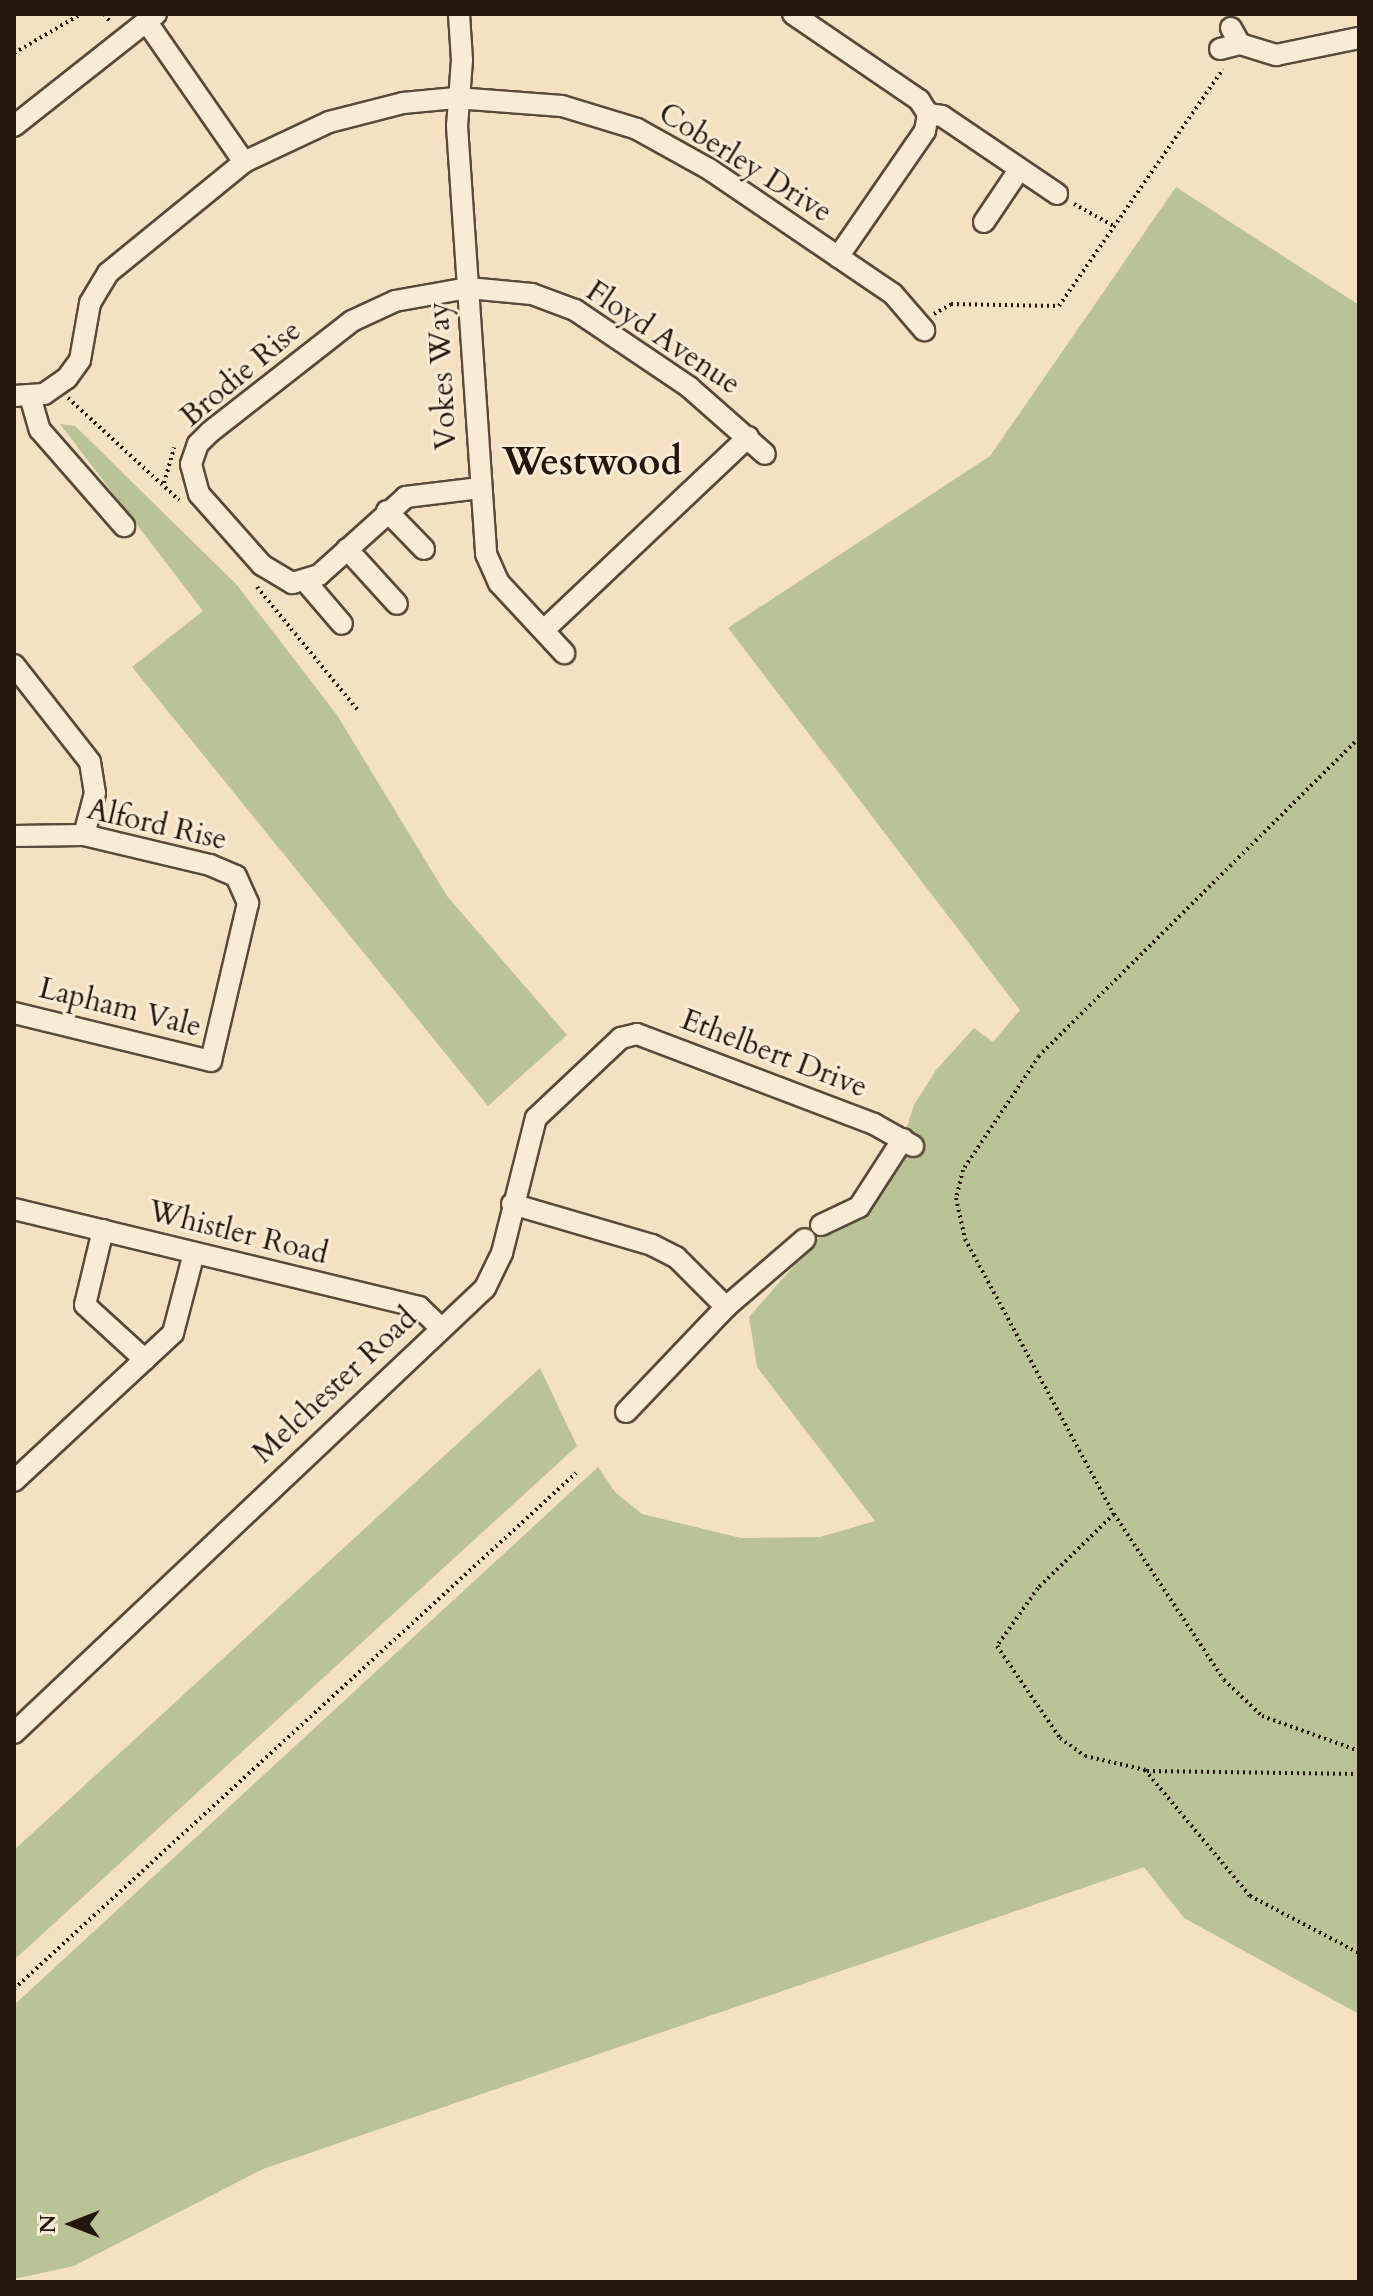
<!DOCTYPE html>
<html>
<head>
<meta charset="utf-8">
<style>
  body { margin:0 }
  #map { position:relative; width:1373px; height:2296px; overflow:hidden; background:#f4e1c2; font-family:Cardo,serif }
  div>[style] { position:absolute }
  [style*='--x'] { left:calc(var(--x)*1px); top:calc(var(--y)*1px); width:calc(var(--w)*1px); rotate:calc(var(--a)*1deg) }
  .green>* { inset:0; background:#b9c395 }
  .path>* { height:4px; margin-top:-2px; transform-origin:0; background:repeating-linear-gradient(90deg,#25160d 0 2px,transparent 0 6px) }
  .roads { filter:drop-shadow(2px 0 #59493a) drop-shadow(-2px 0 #59493a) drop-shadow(0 2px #59493a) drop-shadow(0 -2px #59493a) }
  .minor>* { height:20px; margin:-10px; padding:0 10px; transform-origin:10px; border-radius:10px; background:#f8ecd7 }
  span { translate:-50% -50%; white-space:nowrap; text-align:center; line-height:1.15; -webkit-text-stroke:6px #f8ecd7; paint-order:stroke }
  .street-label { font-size:30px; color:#25160d }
  .district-label { font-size:38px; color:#25160d; font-weight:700 }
  .frame { position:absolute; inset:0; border:16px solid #25160d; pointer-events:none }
  .north { position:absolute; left:32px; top:2184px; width:80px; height:80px; -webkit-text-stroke:6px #f8ecd7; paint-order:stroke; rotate:270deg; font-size:22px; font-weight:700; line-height:32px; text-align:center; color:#25160d }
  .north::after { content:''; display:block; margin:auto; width:28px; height:36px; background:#25160d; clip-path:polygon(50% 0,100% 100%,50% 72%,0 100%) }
</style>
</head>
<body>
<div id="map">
  <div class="green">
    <div style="clip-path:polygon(1176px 187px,1359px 305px,1359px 2014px,1184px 1918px,1144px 1867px,263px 2169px,74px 2266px,14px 2279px,14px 2005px,598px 1467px,615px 1492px,642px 1514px,741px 1538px,820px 1537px,875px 1521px,757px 1367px,749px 1317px,856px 1195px,897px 1157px,914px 1105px,936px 1070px,974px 1028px,993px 1042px,1020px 1010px,728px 628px,990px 456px)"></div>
    <div style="clip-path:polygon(60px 424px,75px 426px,237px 585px,337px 715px,447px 896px,567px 1035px,488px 1106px,132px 667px,203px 611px)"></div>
    <div style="clip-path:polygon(540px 1368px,577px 1446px,14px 1960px,14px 1850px)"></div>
  </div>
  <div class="path">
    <div style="--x:104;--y:14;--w:11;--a:52"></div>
    <div style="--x:14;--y:53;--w:78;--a:-30.2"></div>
    <div style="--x:1074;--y:204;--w:46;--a:28.8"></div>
    <div style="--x:934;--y:314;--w:20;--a:-30"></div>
    <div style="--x:951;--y:304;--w:108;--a:1.1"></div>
    <div style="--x:1059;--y:306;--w:288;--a:-55.3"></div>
    <div style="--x:68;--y:398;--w:151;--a:42.6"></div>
    <div style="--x:164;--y:483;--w:37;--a:-74"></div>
    <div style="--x:257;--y:587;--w:158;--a:50.7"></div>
    <div style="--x:1359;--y:738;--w:451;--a:135.2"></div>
    <div style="--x:1039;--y:1056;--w:137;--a:123.7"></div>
    <div style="--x:963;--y:1170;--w:29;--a:104"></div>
    <div style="--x:956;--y:1198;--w:42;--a:77.6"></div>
    <div style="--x:965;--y:1239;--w:313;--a:61.6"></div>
    <div style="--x:1114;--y:1514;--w:199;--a:56.5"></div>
    <div style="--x:1224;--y:1680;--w:52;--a:43.5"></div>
    <div style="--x:1262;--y:1716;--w:103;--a:19.8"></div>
    <div style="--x:1114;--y:1514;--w:106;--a:135.8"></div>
    <div style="--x:1038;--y:1588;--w:71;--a:125.3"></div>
    <div style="--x:997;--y:1646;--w:112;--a:55.6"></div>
    <div style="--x:1060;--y:1738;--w:31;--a:36"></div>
    <div style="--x:1085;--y:1756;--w:62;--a:13.1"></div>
    <div style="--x:1145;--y:1770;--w:164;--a:50.2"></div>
    <div style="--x:1250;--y:1896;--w:123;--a:27.6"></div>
    <div style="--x:1147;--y:1771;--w:212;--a:0.8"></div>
    <div style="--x:14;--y:1989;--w:763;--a:-42.56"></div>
  </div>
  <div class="roads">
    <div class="minor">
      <div style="--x:459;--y:14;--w:46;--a:86.3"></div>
      <div style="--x:462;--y:60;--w:66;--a:94.3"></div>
      <div style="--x:457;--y:126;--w:429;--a:86.1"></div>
      <div style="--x:486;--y:554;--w:32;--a:66"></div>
      <div style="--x:499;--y:583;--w:96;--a:47.1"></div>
      <div style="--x:793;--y:14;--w:153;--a:34.3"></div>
      <div style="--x:919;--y:100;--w:17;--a:57"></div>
      <div style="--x:928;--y:114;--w:17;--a:100"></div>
      <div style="--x:925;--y:131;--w:153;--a:124.6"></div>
      <div style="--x:146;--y:21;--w:172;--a:55.2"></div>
      <div style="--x:1231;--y:28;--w:18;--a:61"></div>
      <div style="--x:1240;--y:44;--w:38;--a:17"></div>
      <div style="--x:1276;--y:55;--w:85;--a:-11.6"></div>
      <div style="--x:1220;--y:49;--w:21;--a:-14"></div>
      <div style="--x:928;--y:114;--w:14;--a:8"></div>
      <div style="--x:942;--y:116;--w:139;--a:34.1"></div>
      <div style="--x:14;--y:126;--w:181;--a:-38.3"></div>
      <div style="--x:984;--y:222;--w:63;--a:-56.1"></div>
      <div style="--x:14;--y:396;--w:30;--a:-4"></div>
      <div style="--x:44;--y:394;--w:28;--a:-35"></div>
      <div style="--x:67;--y:378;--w:22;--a:-54"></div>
      <div style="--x:80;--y:360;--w:58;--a:-80"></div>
      <div style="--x:90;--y:303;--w:35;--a:-59"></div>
      <div style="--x:108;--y:273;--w:176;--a:-39.2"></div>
      <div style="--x:244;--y:162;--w:94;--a:-25.2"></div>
      <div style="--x:329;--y:122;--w:76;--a:-14.4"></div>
      <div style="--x:403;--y:103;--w:53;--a:-5.4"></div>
      <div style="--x:456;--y:98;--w:106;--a:4.3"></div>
      <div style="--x:562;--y:106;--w:78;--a:17"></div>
      <div style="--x:637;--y:129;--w:82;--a:29.1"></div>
      <div style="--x:709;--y:169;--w:222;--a:34.2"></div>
      <div style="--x:893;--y:294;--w:48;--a:49.3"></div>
      <div style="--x:30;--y:396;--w:35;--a:74"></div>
      <div style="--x:40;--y:430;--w:128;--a:48.8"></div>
      <div style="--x:480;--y:488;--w:75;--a:173.1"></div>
      <div style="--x:406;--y:497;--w:117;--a:138.1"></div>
      <div style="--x:319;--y:575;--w:28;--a:163"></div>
      <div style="--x:292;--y:583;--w:35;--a:-149"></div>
      <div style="--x:262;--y:565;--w:95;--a:-131.6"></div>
      <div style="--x:199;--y:494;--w:31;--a:-105"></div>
      <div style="--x:191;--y:464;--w:21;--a:-71"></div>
      <div style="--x:198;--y:444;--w:17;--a:-45"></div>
      <div style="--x:210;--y:432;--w:180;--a:-38"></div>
      <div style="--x:352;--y:321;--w:47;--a:-24.9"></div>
      <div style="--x:395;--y:301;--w:74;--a:-10.1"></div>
      <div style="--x:468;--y:288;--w:64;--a:5.4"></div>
      <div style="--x:532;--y:294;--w:46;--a:20.4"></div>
      <div style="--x:575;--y:310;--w:138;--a:34"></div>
      <div style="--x:689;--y:387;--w:101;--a:41.4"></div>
      <div style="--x:387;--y:511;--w:53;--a:45.8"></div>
      <div style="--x:347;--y:549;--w:74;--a:47.7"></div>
      <div style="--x:306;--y:582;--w:55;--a:49.4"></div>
      <div style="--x:544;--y:630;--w:281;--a:-43.4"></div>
      <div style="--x:14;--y:665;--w:123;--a:51.9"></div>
      <div style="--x:90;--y:762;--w:31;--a:81"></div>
      <div style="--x:95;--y:793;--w:43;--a:104.7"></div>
      <div style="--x:14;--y:836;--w:70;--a:-0.8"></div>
      <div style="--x:84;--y:835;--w:130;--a:13.4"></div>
      <div style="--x:210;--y:865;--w:28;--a:23"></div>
      <div style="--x:236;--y:876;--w:30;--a:66"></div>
      <div style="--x:248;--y:903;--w:162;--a:103.2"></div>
      <div style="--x:211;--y:1061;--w:203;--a:-166.3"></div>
      <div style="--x:512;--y:1204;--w:146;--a:16.3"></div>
      <div style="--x:652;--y:1245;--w:27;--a:27"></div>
      <div style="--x:676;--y:1257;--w:71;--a:45"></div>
      <div style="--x:14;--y:1209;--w:417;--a:13.6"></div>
      <div style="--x:419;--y:1307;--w:30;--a:44"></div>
      <div style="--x:821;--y:1225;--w:42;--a:-25.3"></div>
      <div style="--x:859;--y:1207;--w:81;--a:-57.1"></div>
      <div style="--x:103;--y:1230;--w:77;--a:103.5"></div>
      <div style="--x:85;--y:1305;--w:81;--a:42.5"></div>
      <div style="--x:626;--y:1412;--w:145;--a:-46.4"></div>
      <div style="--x:726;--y:1307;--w:104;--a:-40.7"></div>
      <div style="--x:14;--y:1481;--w:217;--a:-42.9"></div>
      <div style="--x:173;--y:1333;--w:83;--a:-75.3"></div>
      <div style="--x:14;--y:1733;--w:648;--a:-43.37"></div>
      <div style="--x:485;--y:1288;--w:39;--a:-64"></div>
      <div style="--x:502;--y:1253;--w:139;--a:-75.9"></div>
      <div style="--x:536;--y:1118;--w:117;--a:-43.3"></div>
      <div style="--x:621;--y:1038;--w:16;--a:-14"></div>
      <div style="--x:637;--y:1034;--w:254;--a:20.8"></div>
      <div style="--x:874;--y:1124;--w:45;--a:29.4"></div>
    </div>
  </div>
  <div class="street-label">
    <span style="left:745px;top:163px;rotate:32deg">Coberley Drive</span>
    <span style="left:663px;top:338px;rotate:34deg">Floyd Avenue</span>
    <span style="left:241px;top:374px;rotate:-40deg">Brodie Rise</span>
    <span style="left:443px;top:376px;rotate:-93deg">Vokes Way</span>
    <span style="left:157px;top:825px;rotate:13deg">Alford Rise</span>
    <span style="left:120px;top:1008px;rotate:14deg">Lapham Vale</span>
    <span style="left:774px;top:1054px;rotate:21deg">Ethelbert Drive</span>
    <span style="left:238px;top:1233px;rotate:14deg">Whistler Road</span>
    <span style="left:335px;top:1386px;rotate:-43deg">Melchester Road</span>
  </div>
  <div class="district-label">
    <span style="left:592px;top:463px">Westwood</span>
  </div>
  <div class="frame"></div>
  <div class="north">N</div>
</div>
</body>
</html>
